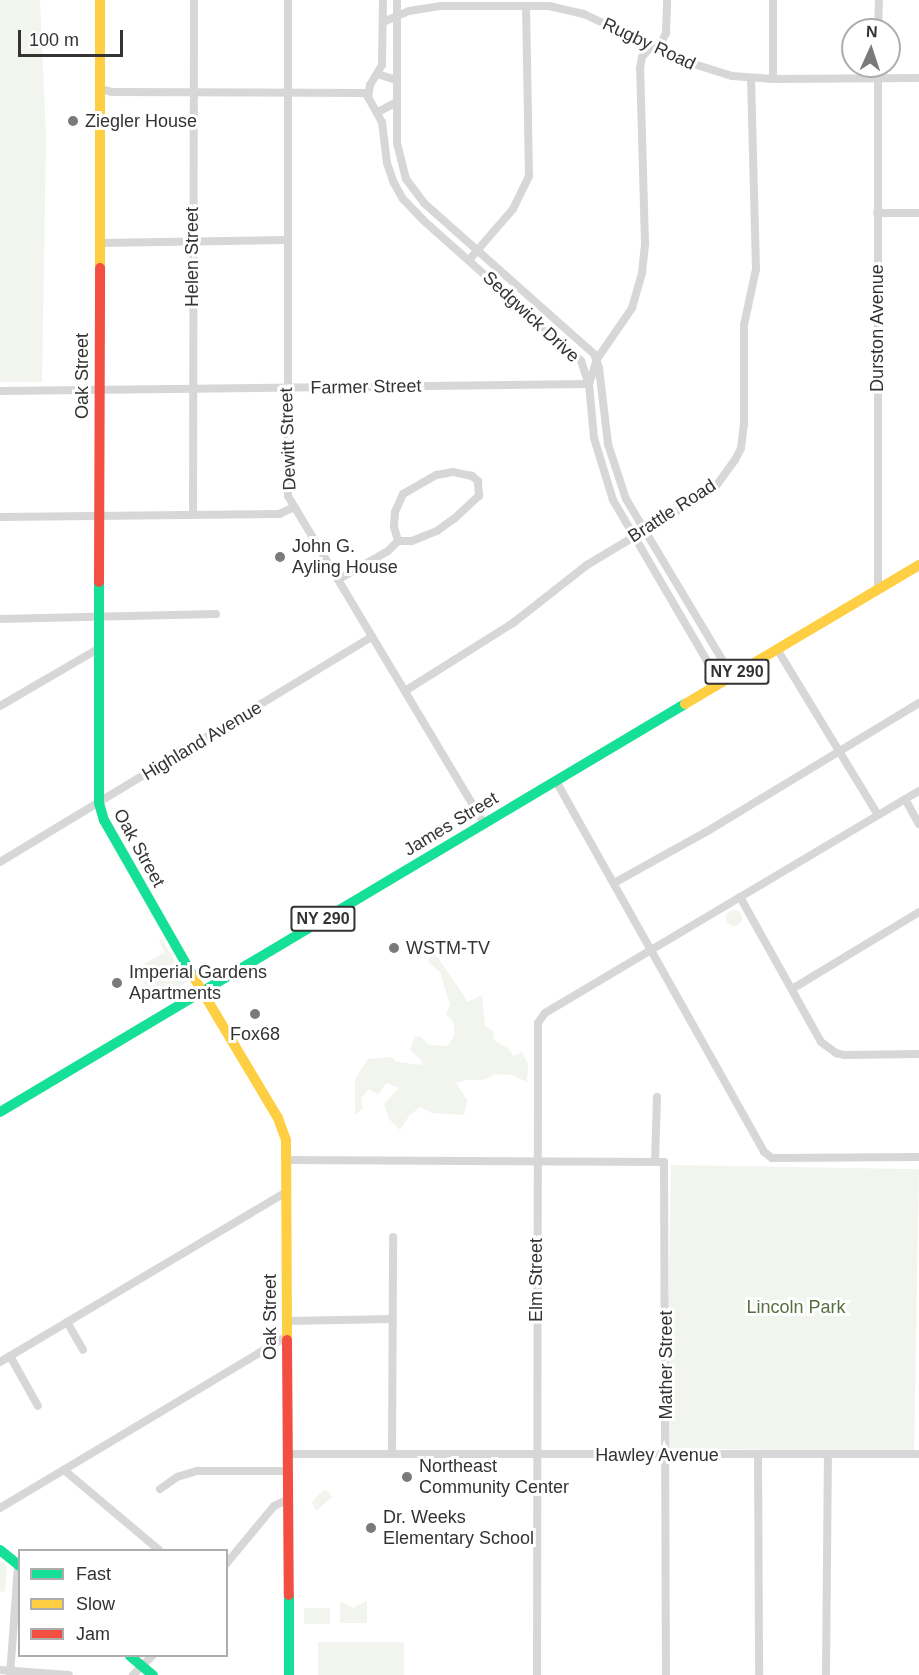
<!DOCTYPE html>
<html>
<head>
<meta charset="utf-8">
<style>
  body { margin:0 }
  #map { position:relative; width:919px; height:1675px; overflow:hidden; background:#fff; font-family:Helvetica,sans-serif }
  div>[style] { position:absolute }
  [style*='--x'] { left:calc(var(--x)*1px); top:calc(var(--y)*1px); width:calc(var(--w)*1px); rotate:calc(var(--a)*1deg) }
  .green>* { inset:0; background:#f1f5ed; transform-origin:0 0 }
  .round { border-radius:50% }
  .street>* { height:8px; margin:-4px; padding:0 4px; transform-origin:4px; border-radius:4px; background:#d7d7d7 }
  .fast>* { height:10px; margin:-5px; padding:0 5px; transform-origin:5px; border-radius:5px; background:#16e098 }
  .slow>* { height:10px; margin:-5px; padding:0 5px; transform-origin:5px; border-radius:5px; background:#ffcf43 }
  .jam>* { height:10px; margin:-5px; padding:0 5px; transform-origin:5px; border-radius:5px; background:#f24e42 }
  .dots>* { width:16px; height:16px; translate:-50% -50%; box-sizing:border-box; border:3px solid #fff; border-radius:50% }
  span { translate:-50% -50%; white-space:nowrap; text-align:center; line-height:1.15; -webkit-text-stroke:6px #fff; paint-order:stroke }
  .shield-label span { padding:2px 4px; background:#fff; border:2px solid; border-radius:4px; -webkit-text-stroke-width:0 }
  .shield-label { font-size:16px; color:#333; font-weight:700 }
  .street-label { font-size:18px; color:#333 }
  .poi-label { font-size:18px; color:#333 }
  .left { translate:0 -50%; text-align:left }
  .park-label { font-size:18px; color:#56703f }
  .legend { position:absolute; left:18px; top:1549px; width:210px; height:108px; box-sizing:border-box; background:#fff; border:2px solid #adadad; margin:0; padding:8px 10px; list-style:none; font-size:18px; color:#333 }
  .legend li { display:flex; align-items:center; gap:12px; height:30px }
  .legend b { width:30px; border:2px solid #adadad }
  .north { position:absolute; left:841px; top:18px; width:60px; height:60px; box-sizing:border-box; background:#fff; border:2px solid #adadad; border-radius:50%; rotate:3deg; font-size:16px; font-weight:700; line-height:24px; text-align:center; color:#333 }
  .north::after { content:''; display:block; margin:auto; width:21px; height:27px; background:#7a7a7a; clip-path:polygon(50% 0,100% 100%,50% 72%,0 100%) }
  .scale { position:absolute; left:18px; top:30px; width:105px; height:27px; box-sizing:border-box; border:3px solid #333; border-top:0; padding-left:8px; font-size:18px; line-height:21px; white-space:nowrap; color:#333; -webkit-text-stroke:4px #fff; paint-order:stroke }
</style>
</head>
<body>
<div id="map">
  <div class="green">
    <div style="clip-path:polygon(0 0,40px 0,46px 137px,42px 382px,0 382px)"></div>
    <div class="round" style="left:726px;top:910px;width:16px;height:16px"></div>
    <div style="clip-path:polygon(162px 939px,187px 982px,151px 1003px,147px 989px,135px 969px,165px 952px,159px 941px)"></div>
    <div style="clip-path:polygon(432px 949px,468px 1002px,482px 995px,485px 1026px,493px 1031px,494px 1040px,509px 1049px,513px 1056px,522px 1052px,528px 1064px,527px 1082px,512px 1075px,495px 1074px,483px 1080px,466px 1080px,456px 1083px,467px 1100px,464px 1115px,432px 1113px,420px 1107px,409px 1116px,400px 1130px,389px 1119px,384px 1104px,399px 1088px,386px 1083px,378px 1095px,369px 1089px,361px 1098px,363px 1108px,355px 1115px,355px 1079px,368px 1059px,391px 1057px,397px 1062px,422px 1065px,421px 1060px,410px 1050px,415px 1036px,421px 1037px,429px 1045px,447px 1046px,455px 1035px,453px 1021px,446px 1014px,450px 1005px,440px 972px,428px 962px)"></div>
    <div style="left:671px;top:1165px;width:248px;height:283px;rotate:1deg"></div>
    <div style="clip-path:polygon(323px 1490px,328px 1491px,332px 1497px,316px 1511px,312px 1502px)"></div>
    <div style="clip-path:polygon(0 1561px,7px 1567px,5px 1592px,0 1591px)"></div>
    <div style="clip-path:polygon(340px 1601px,353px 1608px,367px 1601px,367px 1623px,340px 1623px)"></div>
    <div style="left:304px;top:1608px;width:26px;height:16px"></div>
    <div style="left:318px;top:1642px;width:86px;height:33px"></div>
  </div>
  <div class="street">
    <div style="--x:288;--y:0;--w:496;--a:90"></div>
    <div style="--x:288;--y:496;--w:382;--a:59.1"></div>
    <div style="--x:383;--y:0;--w:65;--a:90.9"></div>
    <div style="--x:382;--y:65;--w:23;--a:121"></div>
    <div style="--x:370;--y:85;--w:12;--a:99"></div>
    <div style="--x:368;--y:97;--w:29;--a:61"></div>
    <div style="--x:382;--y:122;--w:41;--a:83"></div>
    <div style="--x:387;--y:163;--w:21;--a:71"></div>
    <div style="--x:394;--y:183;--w:18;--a:61"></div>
    <div style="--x:403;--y:199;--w:29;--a:46"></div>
    <div style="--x:423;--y:220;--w:212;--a:41.7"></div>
    <div style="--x:581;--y:361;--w:24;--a:71"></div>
    <div style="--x:589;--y:384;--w:54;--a:84.7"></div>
    <div style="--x:594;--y:438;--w:65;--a:73"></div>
    <div style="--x:613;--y:500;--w:212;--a:59.7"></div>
    <div style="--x:397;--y:0;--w:143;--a:90"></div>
    <div style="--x:397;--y:143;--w:37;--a:76"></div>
    <div style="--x:406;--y:179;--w:30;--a:53"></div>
    <div style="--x:424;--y:203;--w:227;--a:41.6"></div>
    <div style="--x:594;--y:354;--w:15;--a:70"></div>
    <div style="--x:599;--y:368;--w:77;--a:83.2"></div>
    <div style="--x:608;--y:444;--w:58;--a:71.9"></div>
    <div style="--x:626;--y:499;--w:206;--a:59.1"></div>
    <div style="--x:773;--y:0;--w:79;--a:90"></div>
    <div style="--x:383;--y:22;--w:28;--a:-23"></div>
    <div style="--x:409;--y:11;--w:31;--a:-9"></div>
    <div style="--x:440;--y:6;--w:109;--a:0"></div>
    <div style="--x:549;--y:6;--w:36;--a:13"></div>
    <div style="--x:584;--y:14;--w:107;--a:25.4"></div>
    <div style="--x:681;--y:60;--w:53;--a:17.4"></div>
    <div style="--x:732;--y:76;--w:41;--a:4.2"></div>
    <div style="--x:773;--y:79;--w:146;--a:-0.4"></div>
    <div style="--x:878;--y:30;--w:30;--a:-88"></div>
    <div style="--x:377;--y:74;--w:21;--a:17"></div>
    <div style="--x:100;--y:89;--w:12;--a:14"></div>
    <div style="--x:112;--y:92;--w:256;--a:0.2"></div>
    <div style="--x:378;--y:112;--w:21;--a:-28"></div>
    <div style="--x:877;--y:213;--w:42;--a:0"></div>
    <div style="--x:99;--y:243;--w:188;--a:-0.9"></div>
    <div style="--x:469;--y:260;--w:67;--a:-49.2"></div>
    <div style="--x:513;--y:209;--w:37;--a:-64"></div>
    <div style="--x:529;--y:176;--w:170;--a:-91"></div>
    <div style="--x:0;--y:391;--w:589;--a:-0.68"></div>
    <div style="--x:589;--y:384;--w:26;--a:-72"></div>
    <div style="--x:597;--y:359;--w:62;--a:-55.5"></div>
    <div style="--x:632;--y:308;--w:36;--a:-74"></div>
    <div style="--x:642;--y:273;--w:30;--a:-84"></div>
    <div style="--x:645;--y:243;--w:174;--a:-91.6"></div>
    <div style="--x:640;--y:69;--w:12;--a:-81"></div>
    <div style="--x:642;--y:57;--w:11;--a:-49"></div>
    <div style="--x:649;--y:49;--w:15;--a:-32"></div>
    <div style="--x:662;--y:41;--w:9;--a:-63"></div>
    <div style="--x:666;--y:33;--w:33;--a:-88"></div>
    <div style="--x:193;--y:515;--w:515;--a:-89.89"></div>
    <div style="--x:0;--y:517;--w:279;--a:-0.6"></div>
    <div style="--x:279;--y:514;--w:17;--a:-25"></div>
    <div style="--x:339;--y:579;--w:56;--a:-29.7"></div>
    <div style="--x:388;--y:551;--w:14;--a:-45"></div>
    <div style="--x:398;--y:541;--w:14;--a:0"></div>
    <div style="--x:412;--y:541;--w:27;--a:-22"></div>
    <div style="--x:437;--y:531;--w:22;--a:-36"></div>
    <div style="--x:455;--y:518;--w:33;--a:-43"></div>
    <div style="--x:479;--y:496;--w:15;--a:-94"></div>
    <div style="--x:478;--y:481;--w:8;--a:-140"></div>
    <div style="--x:472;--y:476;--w:19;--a:-168"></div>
    <div style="--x:453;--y:472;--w:17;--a:170"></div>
    <div style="--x:436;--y:475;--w:38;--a:150"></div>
    <div style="--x:403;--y:494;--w:20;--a:114"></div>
    <div style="--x:395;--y:512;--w:15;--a:94"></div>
    <div style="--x:394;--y:527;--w:15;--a:74"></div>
    <div style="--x:878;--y:589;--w:523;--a:-90"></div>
    <div style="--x:0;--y:619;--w:216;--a:-1.3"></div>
    <div style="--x:777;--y:649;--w:194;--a:58.7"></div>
    <div style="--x:405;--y:691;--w:128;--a:-32.2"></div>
    <div style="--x:513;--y:623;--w:94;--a:-38.1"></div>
    <div style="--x:587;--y:565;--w:128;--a:-31"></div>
    <div style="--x:697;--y:499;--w:23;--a:-34"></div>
    <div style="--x:716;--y:486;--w:32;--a:-54"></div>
    <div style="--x:735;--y:460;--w:13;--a:-63"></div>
    <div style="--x:741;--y:448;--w:24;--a:-83"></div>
    <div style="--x:744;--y:424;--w:99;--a:-90"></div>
    <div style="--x:744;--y:325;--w:57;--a:-77.9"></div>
    <div style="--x:756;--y:269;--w:191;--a:-91.5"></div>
    <div style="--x:0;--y:706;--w:113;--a:-30.2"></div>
    <div style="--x:556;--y:781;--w:425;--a:60.7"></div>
    <div style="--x:764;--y:1152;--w:10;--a:37"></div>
    <div style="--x:772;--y:1158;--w:147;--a:-0.4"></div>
    <div style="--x:905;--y:799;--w:29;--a:61"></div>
    <div style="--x:0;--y:862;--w:435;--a:-31.2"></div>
    <div style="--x:614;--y:883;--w:105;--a:-29"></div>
    <div style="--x:706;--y:832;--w:249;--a:-31.2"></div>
    <div style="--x:740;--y:897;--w:166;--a:60.8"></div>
    <div style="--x:821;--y:1042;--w:19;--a:36"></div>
    <div style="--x:836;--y:1053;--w:8;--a:14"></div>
    <div style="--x:844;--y:1055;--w:75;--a:-0.8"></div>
    <div style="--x:792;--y:989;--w:149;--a:-31.2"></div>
    <div style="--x:286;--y:1160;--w:378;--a:0.3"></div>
    <div style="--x:664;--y:1162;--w:513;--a:89.78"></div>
    <div style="--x:655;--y:1161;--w:64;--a:-88.2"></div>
    <div style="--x:286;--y:1321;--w:107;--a:-1.1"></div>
    <div style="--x:67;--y:1322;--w:32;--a:60"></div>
    <div style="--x:10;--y:1356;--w:57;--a:60.8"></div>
    <div style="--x:0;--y:1362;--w:333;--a:-30.7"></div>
    <div style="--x:287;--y:1454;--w:632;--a:0"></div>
    <div style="--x:392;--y:1454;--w:217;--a:-89.7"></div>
    <div style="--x:758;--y:1455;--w:220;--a:89.7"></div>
    <div style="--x:64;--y:1470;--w:124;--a:40.1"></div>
    <div style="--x:160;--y:1489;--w:21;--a:-35"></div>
    <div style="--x:177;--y:1477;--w:21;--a:-17"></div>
    <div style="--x:197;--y:1471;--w:90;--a:0"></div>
    <div style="--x:0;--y:1508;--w:333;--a:-30.9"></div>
    <div style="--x:226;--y:1564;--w:75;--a:-50.4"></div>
    <div style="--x:274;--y:1506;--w:14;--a:-25"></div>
    <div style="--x:0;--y:1670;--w:69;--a:4.1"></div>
    <div style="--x:10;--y:1675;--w:110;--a:-85.8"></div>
    <div style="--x:133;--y:1675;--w:27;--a:-45"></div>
    <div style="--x:537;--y:1675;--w:652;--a:-89.91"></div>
    <div style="--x:538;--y:1023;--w:12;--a:-55"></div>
    <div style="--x:545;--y:1013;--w:435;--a:-30.7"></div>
    <div style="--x:826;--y:1675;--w:220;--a:-89.5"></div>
  </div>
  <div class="fast">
    <div style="--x:99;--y:582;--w:221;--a:90"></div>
    <div style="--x:99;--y:803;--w:18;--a:74"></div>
    <div style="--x:104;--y:820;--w:180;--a:60.3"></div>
    <div style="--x:0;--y:1112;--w:797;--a:-30.78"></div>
    <div style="--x:0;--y:1550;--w:26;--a:39"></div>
    <div style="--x:289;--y:1595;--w:80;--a:90"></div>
    <div style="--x:130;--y:1656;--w:30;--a:40"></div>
  </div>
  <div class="slow">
    <div style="--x:100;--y:268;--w:268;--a:-90"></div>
    <div style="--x:685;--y:704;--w:272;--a:-30.7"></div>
    <div style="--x:193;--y:976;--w:165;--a:59.1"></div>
    <div style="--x:278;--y:1118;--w:23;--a:70"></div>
    <div style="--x:286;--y:1140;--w:200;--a:89.7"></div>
  </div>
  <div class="jam">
    <div style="--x:99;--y:582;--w:314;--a:-89.8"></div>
    <div style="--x:287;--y:1340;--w:255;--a:89.6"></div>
  </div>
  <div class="dots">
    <div style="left:73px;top:121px;background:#7a7a7a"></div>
    <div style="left:280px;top:557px;background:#7a7a7a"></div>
    <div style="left:394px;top:948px;background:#7a7a7a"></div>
    <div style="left:117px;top:983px;background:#7a7a7a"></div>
    <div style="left:255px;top:1014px;background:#7a7a7a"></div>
    <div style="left:407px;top:1477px;background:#7a7a7a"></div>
    <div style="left:371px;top:1528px;background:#7a7a7a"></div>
  </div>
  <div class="shield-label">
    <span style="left:737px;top:672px">NY 290</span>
    <span style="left:323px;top:919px">NY 290</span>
  </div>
  <div class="street-label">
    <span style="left:649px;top:44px;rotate:25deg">Rugby Road</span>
    <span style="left:192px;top:257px;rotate:-90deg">Helen Street</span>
    <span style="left:531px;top:317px;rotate:43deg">Sedgwick Drive</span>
    <span style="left:877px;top:328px;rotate:-90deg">Durston Avenue</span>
    <span style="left:82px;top:376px;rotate:-90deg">Oak Street</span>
    <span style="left:366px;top:387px;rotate:-1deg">Farmer Street</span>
    <span style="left:288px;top:439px;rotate:-92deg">Dewitt Street</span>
    <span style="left:672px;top:511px;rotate:-33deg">Brattle Road</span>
    <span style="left:202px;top:741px;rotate:-31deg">Highland Avenue</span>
    <span style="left:451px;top:824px;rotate:-31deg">James Street</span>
    <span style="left:139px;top:848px;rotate:61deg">Oak Street</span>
    <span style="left:536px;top:1280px;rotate:-90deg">Elm Street</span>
    <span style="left:270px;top:1317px;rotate:-90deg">Oak Street</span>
    <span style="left:666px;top:1365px;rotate:-90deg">Mather Street</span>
    <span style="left:657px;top:1455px">Hawley Avenue</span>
  </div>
  <div class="poi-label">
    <span class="left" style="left:85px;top:121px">Ziegler House</span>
    <span class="left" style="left:292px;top:557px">John G.<br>Ayling House</span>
    <span class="left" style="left:406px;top:948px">WSTM-TV</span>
    <span class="left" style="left:129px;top:983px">Imperial Gardens<br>Apartments</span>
    <span style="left:255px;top:1034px">Fox68</span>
    <span class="left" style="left:419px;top:1477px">Northeast<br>Community Center</span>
    <span class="left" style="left:383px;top:1528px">Dr. Weeks<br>Elementary School</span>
  </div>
  <div class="park-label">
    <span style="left:796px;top:1307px">Lincoln Park</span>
  </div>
  <ul class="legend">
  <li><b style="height:8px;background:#16e098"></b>Fast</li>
  <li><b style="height:8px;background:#ffcf43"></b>Slow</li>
  <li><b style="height:8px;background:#f24e42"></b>Jam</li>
  </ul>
  <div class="north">N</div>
  <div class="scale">100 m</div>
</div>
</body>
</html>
